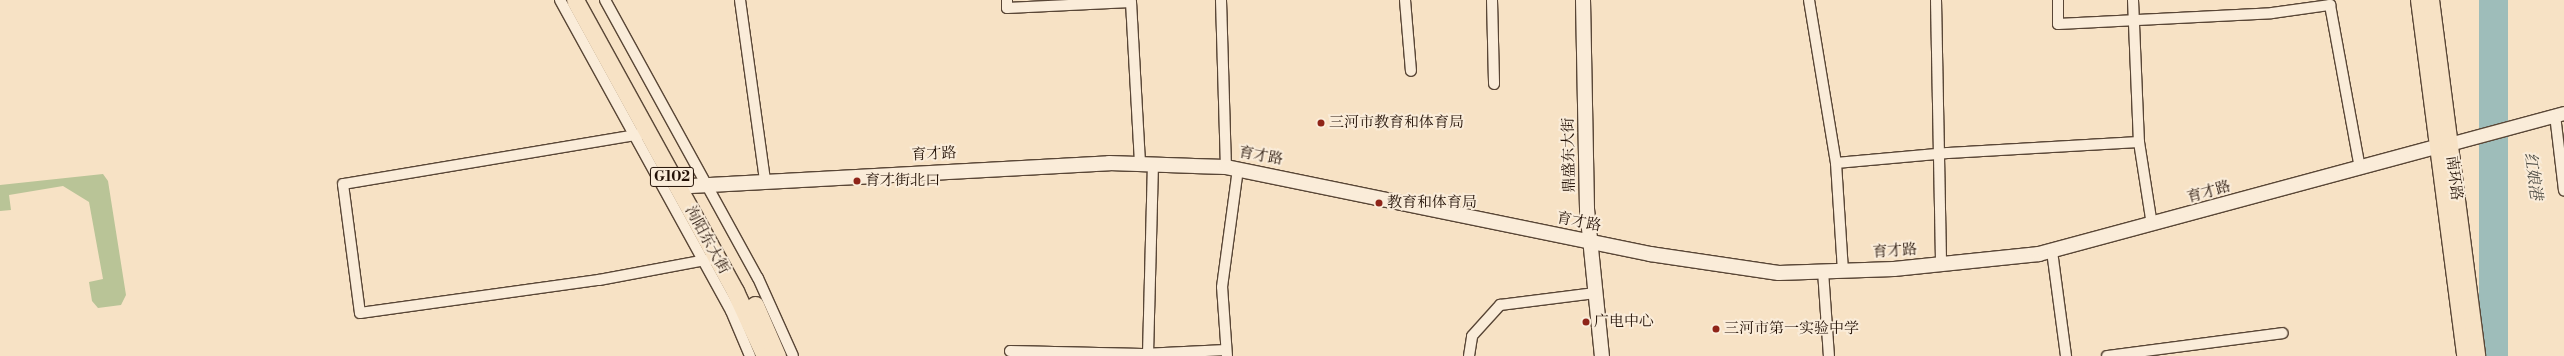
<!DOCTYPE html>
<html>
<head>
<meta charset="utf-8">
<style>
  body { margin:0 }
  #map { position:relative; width:2564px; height:356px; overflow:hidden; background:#f7e2c5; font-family:"Libre Bodoni","Noto Serif SC",serif }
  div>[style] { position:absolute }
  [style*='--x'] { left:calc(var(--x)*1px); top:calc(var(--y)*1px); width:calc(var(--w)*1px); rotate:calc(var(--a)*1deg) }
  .green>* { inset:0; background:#b9c497 }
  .water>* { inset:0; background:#9ebdba; transform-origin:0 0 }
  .roads { filter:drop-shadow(1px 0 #594636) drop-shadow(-1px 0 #594636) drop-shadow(0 1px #594636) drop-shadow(0 -1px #594636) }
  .minor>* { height:10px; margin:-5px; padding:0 5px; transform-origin:5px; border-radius:5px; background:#faecd9 }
  .tertiary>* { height:13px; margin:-6.5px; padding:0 6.5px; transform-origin:6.5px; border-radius:6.5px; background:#faecd9 }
  .secondary>* { height:14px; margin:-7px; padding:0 7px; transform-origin:7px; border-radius:7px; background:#faecd9 }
  .primary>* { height:16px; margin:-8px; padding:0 8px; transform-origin:8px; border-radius:8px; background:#f7e2c5 }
  .trunk>* { height:17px; margin:-8.5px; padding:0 8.5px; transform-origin:8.5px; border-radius:8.5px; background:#f7e2c5 }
  .dots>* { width:11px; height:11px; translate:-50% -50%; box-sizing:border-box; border:2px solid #faecd9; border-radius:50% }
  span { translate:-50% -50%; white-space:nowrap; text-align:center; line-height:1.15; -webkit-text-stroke:4px #faecd9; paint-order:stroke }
  .shield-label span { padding:1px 3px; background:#faecd9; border:1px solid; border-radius:3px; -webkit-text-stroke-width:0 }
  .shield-label { font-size:14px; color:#241207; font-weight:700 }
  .poi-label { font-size:15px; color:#241207 }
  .left { translate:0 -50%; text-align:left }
  .street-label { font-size:15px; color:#241207 }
  .water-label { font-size:16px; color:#4f4e46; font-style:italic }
</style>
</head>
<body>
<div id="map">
  <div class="green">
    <div style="clip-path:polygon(103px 174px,108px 181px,126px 295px,121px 305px,98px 308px,92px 301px,89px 282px,103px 279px,89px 202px,63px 186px,9px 195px,11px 210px,0 211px,0 185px)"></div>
  </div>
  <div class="water">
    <div style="left:2479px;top:0;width:29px;height:359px"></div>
  </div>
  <div class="roads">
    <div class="minor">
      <div style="--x:560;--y:0;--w:355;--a:61.2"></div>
      <div style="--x:731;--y:311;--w:49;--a:67.1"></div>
      <div style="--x:605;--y:0;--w:317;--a:61.2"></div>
      <div style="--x:758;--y:278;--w:85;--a:65.8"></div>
      <div style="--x:740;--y:0;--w:182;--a:82.1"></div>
      <div style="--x:1007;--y:0;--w:8;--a:90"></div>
      <div style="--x:1007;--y:8;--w:124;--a:-2.8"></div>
      <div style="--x:1131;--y:2;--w:161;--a:86.8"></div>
      <div style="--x:1221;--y:0;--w:167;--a:88.3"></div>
      <div style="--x:1405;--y:0;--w:71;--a:85.2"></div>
      <div style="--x:1492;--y:0;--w:84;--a:88.6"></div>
      <div style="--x:1809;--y:0;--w:165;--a:80.6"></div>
      <div style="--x:1836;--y:163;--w:108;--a:86.3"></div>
      <div style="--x:1936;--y:0;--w:264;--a:88.9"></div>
      <div style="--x:2058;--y:0;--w:24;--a:90"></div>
      <div style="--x:2058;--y:24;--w:214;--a:-2.9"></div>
      <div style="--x:2272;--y:13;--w:59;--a:-7.9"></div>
      <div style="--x:2330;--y:5;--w:166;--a:79.6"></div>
      <div style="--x:2133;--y:0;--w:142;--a:87.6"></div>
      <div style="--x:2139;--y:142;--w:84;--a:81.1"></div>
      <div style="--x:2555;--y:115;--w:76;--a:83.2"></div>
      <div style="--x:648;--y:133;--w:309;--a:170.5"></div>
      <div style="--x:343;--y:184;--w:130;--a:82.5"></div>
      <div style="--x:360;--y:313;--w:241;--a:-7.9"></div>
      <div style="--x:599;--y:280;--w:120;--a:-10.6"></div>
      <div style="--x:1836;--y:163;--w:112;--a:-5.1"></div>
      <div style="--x:1948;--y:153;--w:191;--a:-3.3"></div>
      <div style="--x:2052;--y:251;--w:106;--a:82.4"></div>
      <div style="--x:1823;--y:271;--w:85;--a:86"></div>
      <div style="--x:1010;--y:351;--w:133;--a:1.3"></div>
      <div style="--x:1143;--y:354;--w:83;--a:-2.8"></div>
      <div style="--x:1148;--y:354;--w:191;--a:-88.5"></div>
      <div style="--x:1227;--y:356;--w:69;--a:-94.1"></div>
      <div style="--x:1222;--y:287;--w:120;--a:-82.3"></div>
      <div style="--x:1469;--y:356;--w:20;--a:-81"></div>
      <div style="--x:1472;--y:336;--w:42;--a:-47.9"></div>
      <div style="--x:1500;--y:305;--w:96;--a:-7.2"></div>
      <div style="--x:2107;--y:356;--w:177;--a:-7.4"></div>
    </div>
    <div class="tertiary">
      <div style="--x:2449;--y:144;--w:119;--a:-15.1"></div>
    </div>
    <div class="secondary">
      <div style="--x:1583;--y:0;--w:209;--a:88.9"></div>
      <div style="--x:1587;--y:209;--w:148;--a:84.2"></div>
      <div style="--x:691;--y:186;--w:419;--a:-3.1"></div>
      <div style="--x:1109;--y:163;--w:117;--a:2"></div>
      <div style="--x:1226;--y:167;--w:433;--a:11.6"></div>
      <div style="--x:1650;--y:254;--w:130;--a:8.4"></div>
      <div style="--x:1779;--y:273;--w:115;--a:-2"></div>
      <div style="--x:1894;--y:269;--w:146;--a:-5.9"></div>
      <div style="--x:2039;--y:254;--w:423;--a:-15.1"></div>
    </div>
    <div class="primary">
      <div style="--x:2419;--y:0;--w:359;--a:82.6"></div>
      <div style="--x:2431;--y:0;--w:359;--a:82.6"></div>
    </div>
    <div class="trunk">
      <div style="--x:575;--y:0;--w:332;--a:61.2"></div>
      <div style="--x:735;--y:291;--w:72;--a:65.2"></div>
      <div style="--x:755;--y:305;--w:56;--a:66.7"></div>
    </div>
  </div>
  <div class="dots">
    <div style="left:1321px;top:123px;background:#8f2418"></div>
    <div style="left:857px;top:181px;background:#8f2418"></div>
    <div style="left:1379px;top:203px;background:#8f2418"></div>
    <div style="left:1586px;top:322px;background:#8f2418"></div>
    <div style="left:1716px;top:329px;background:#8f2418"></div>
  </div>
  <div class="shield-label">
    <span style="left:672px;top:177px">G102</span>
  </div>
  <div class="poi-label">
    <span class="left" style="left:1329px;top:123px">三河市教育和体育局</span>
    <span class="left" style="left:865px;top:181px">育才街北口</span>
    <span class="left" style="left:1387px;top:203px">教育和体育局</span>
    <span class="left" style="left:1594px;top:322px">广电中心</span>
    <span class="left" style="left:1724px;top:329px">三河市第一实验中学</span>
  </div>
  <div class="street-label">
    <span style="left:934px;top:154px;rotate:-3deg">育才路</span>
    <span style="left:1569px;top:155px;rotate:-91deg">鼎盛东大街</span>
    <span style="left:1261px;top:156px;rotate:10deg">育才路</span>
    <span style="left:2454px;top:178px;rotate:83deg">南环路</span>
    <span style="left:2209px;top:192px;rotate:-16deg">育才路</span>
    <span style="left:1579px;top:222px;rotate:11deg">育才路</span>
    <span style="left:707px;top:240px;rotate:61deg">泃阳东大街</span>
    <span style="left:1895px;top:251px;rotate:-4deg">育才路</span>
  </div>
  <div class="water-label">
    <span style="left:2533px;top:176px;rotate:82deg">红娘港</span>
  </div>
</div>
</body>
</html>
